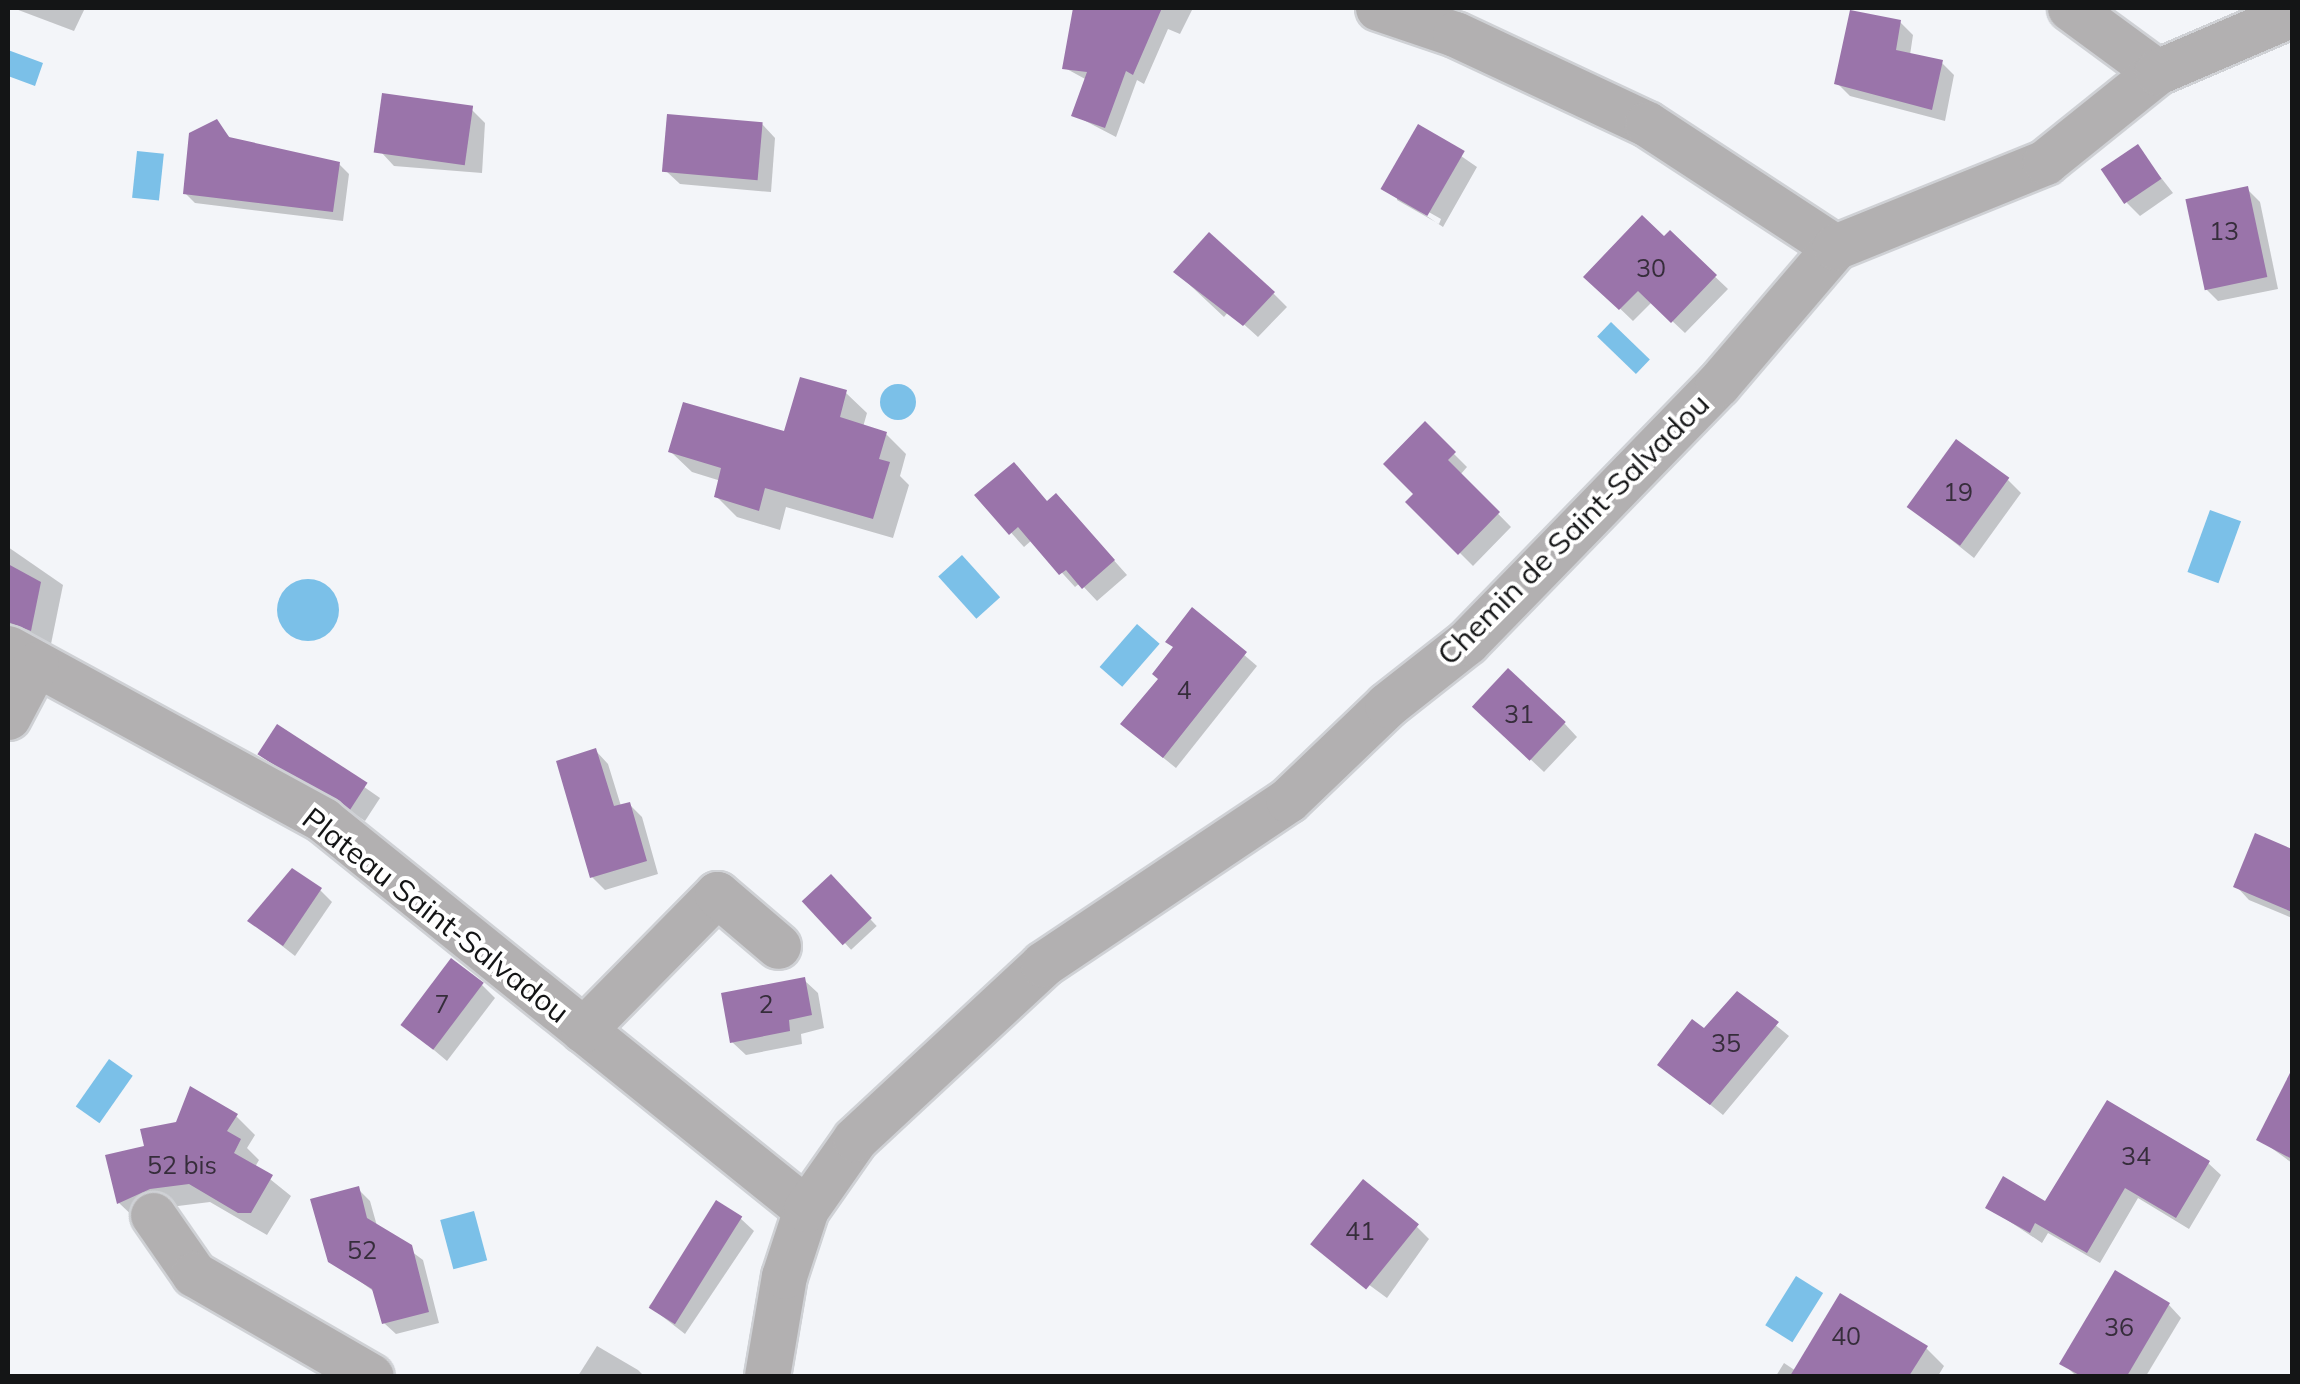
<!DOCTYPE html>
<html>
<head>
<meta charset="utf-8">
<style>
  body { margin:0 }
  #map { position:relative; width:2300px; height:1384px; overflow:hidden; background:#f3f5f9; font-family:Mulish,sans-serif }
  div>[style] { position:absolute }
  [style*='--x'] { left:calc(var(--x)*1px); top:calc(var(--y)*1px); width:calc(var(--w)*1px); rotate:calc(var(--a)*1deg) }
  .water>* { inset:0; background:#7bc0e8; transform-origin:0 0 }
  .round { border-radius:50% }
  .shadow>* { inset:0; background:#0003; transform-origin:0 0 }
  .building>* { inset:0; background:#9a74aa; transform-origin:0 0 }
  .roads { filter:drop-shadow(2px 0 #cfd1d5) drop-shadow(-2px 0 #cfd1d5) drop-shadow(0 2px #cfd1d5) drop-shadow(0 -2px #cfd1d5) }
  .minor>* { height:45px; margin:-22.5px; padding:0 22.5px; transform-origin:22.5px; border-radius:22.5px; background:#b2b0b1 }
  span { translate:-50% -50%; white-space:nowrap; text-align:center; line-height:1.15; -webkit-text-stroke:8px #fff; paint-order:stroke }
  .number-label { font-size:25px; color:#362d3b }
  .number-label span { -webkit-text-stroke-width:0 }
  .street-label { font-size:30px; color:#141516 }
  .frame { position:absolute; inset:0; border:10px solid #141516; pointer-events:none }
</style>
</head>
<body>
<div id="map">
  <div class="water">
    <div style="clip-path:polygon(8px 50px,43px 63px,35px 86px,8px 76px)"></div>
    <div style="left:137px;top:151px;width:27px;height:47px;rotate:6deg"></div>
    <div style="left:1611px;top:322px;width:54px;height:20px;rotate:44deg"></div>
    <div class="round" style="left:880px;top:384px;width:36px;height:36px"></div>
    <div style="left:2210px;top:510px;width:33px;height:66px;rotate:20deg"></div>
    <div style="left:962px;top:555px;width:57px;height:32px;rotate:48deg"></div>
    <div class="round" style="left:277px;top:579px;width:62px;height:62px"></div>
    <div style="left:1137px;top:624px;width:30px;height:57px;rotate:41deg"></div>
    <div style="left:109px;top:1059px;width:29px;height:58px;rotate:35deg"></div>
    <div style="left:474px;top:1211px;width:51px;height:35px;rotate:75deg"></div>
    <div style="left:1796px;top:1276px;width:32px;height:58px;rotate:32deg"></div>
  </div>
  <div class="shadow">
    <div style="clip-path:polygon(13px 8px,85px 8px,74px 31px)"></div>
    <div style="clip-path:polygon(1076px 8px,1193px 8px,1180px 34px,1168px 29px,1144px 84px,1137px 80px,1116px 137px,1074px 115px,1087px 80px,1065px 68px)"></div>
    <div style="clip-path:polygon(1900px 22px,1913px 35px,1910px 55px,1941px 62px,1954px 75px,1945px 121px,1850px 96px,1837px 83px)"></div>
    <div style="clip-path:polygon(471px 109px,485px 123px,482px 173px,394px 166px,381px 152px)"></div>
    <div style="clip-path:polygon(217px 123px,232px 140px,339px 164px,349px 174px,343px 221px,195px 203px,185px 193px)"></div>
    <div style="clip-path:polygon(762px 124px,775px 138px,771px 192px,680px 184px,666px 171px)"></div>
    <div style="clip-path:polygon(evenodd,1419px 127px,1477px 167px,1443px 227px,1385px 188px,1419px 127px,1397px 194px,1441px 219px,1439px 224px,1397px 200px,1397px 194px)"></div>
    <div style="clip-path:polygon(2137px 147px,2173px 193px,2140px 216px,2127px 203px)"></div>
    <div style="clip-path:polygon(2247px 189px,2260px 202px,2278px 289px,2218px 301px,2205px 288px)"></div>
    <div style="clip-path:polygon(1670px 234px,1728px 289px,1685px 333px,1652px 302px,1633px 321px,1587px 277px)"></div>
    <div style="clip-path:polygon(1176px 272px,1273px 293px,1287px 307px,1258px 337px,1229px 311px,1224px 317px)"></div>
    <div style="clip-path:polygon(846px 393px,867px 413px,863px 427px,886px 434px,906px 454px,900px 476px,909px 485px,893px 538px,786px 507px,780px 530px,737px 517px,716px 496px,721px 481px,692px 472px,671px 452px,786px 434px)"></div>
    <div style="clip-path:polygon(1425px 425px,1467px 467px,1460px 475px,1511px 527px,1473px 566px,1409px 502px,1416px 494px)"></div>
    <div style="clip-path:polygon(2008px 480px,2021px 493px,1974px 558px,1910px 507px)"></div>
    <div style="clip-path:polygon(978px 496px,1069px 510px,1127px 575px,1097px 601px,1080px 583px,1075px 587px,1032px 540px,1024px 547px)"></div>
    <div style="clip-path:polygon(8px 547px,63px 585px,51px 644px,8px 631px)"></div>
    <div style="clip-path:polygon(1193px 611px,1257px 666px,1176px 768px,1135px 735px)"></div>
    <div style="clip-path:polygon(1475px 707px,1564px 723px,1577px 737px,1544px 772px)"></div>
    <div style="clip-path:polygon(278px 727px,380px 798px,365px 821px,260px 754px)"></div>
    <div style="clip-path:polygon(596px 751px,608px 764px,621px 806px,629px 804px,642px 817px,658px 874px,605px 890px,592px 877px)"></div>
    <div style="clip-path:polygon(2257px 836px,2292px 851px,2292px 918px,2249px 900px,2236px 886px)"></div>
    <div style="left:831px;top:877px;width:67px;height:35px;rotate:47deg"></div>
    <div style="clip-path:polygon(320px 890px,332px 902px,295px 956px,250px 921px)"></div>
    <div style="clip-path:polygon(804px 980px,818px 993px,824px 1028px,801px 1034px,802px 1044px,746px 1055px,732px 1042px)"></div>
    <div style="clip-path:polygon(482px 985px,495px 998px,447px 1061px,403px 1024px)"></div>
    <div style="clip-path:polygon(1737px 994px,1789px 1036px,1723px 1115px,1660px 1064px,1704px 1031px)"></div>
    <div style="clip-path:polygon(2289px 1081px,2292px 1083px,2292px 1163px,2259px 1139px)"></div>
    <div style="clip-path:polygon(236px 1116px,255px 1135px,247px 1148px,259px 1160px,255px 1167px,291px 1196px,267px 1235px,210px 1202px,170px 1207px,138px 1221px,119px 1203px,147px 1147px)"></div>
    <div style="clip-path:polygon(2208px 1163px,2221px 1175px,2189px 1229px,2138px 1198px,2100px 1263px,2048px 1233px,2042px 1243px,1988px 1207px,2046px 1204px)"></div>
    <div style="clip-path:polygon(358px 1189px,370px 1201px,377px 1226px,423px 1260px,439px 1323px,396px 1334px,384px 1323px,376px 1293px,331px 1260px)"></div>
    <div style="clip-path:polygon(740px 1218px,754px 1231px,685px 1334px,649px 1306px)"></div>
    <div style="clip-path:polygon(1417px 1227px,1429px 1239px,1387px 1298px,1316px 1246px)"></div>
    <div style="clip-path:polygon(2169px 1305px,2181px 1318px,2146px 1376px,2076px 1376px,2063px 1363px)"></div>
    <div style="clip-path:polygon(597px 1346px,638px 1370px,644px 1376px,578px 1376px)"></div>
    <div style="clip-path:polygon(1926px 1348px,1944px 1366px,1938px 1376px,1776px 1376px,1784px 1363px,1796px 1371px)"></div>
  </div>
  <div class="building">
    <div style="clip-path:polygon(1073px 8px,1162px 8px,1133px 75px,1126px 71px,1105px 128px,1071px 116px,1087px 72px,1062px 69px)"></div>
    <div style="clip-path:polygon(1850px 10px,1901px 20px,1896px 50px,1943px 60px,1932px 110px,1834px 84px)"></div>
    <div style="left:382px;top:93px;width:92px;height:60px;rotate:8deg"></div>
    <div style="left:667px;top:114px;width:96px;height:58px;rotate:5deg"></div>
    <div style="clip-path:polygon(217px 119px,229px 137px,340px 162px,333px 212px,183px 194px,189px 133px)"></div>
    <div style="left:1418px;top:124px;width:54px;height:75px;rotate:30deg"></div>
    <div style="left:2138px;top:144px;width:42px;height:45px;rotate:56deg"></div>
    <div style="left:2248px;top:186px;width:93px;height:64px;rotate:78deg"></div>
    <div style="clip-path:polygon(1642px 215px,1664px 236px,1670px 230px,1717px 275px,1671px 323px,1638px 291px,1619px 310px,1583px 277px)"></div>
    <div style="clip-path:polygon(1209px 232px,1275px 292px,1243px 326px,1173px 272px)"></div>
    <div style="clip-path:polygon(800px 377px,847px 390px,840px 417px,887px 432px,879px 459px,890px 462px,873px 519px,765px 488px,759px 511px,714px 497px,721px 468px,668px 452px,683px 402px,784px 431px)"></div>
    <div style="clip-path:polygon(1425px 421px,1456px 452px,1448px 460px,1500px 512px,1458px 555px,1405px 502px,1413px 494px,1383px 464px)"></div>
    <div style="left:1956px;top:439px;width:66px;height:84px;rotate:36deg"></div>
    <div style="clip-path:polygon(1014px 462px,1047px 501px,1056px 493px,1115px 560px,1082px 589px,1066px 570px,1059px 575px,1018px 527px,1009px 535px,974px 495px)"></div>
    <div style="clip-path:polygon(8px 564px,41px 582px,31px 631px,8px 622px)"></div>
    <div style="clip-path:polygon(1192px 607px,1247px 652px,1163px 758px,1120px 724px,1158px 679px,1152px 674px,1173px 647px,1165px 642px)"></div>
    <div style="left:1508px;top:668px;width:79px;height:53px;rotate:43deg"></div>
    <div style="left:277px;top:724px;width:108px;height:36px;rotate:33deg"></div>
    <div style="clip-path:polygon(596px 748px,614px 806px,630px 802px,647px 861px,590px 878px,556px 761px)"></div>
    <div style="clip-path:polygon(2255px 833px,2292px 849px,2292px 912px,2233px 887px)"></div>
    <div style="clip-path:polygon(292px 868px,322px 888px,283px 946px,247px 921px)"></div>
    <div style="left:831px;top:874px;width:60px;height:40px;rotate:47deg"></div>
    <div style="left:451px;top:958px;width:41px;height:84px;rotate:37deg"></div>
    <div style="clip-path:polygon(805px 977px,812px 1015px,789px 1020px,790px 1031px,730px 1043px,721px 993px)"></div>
    <div style="clip-path:polygon(1737px 991px,1779px 1022px,1710px 1105px,1657px 1065px,1692px 1019px,1704px 1028px)"></div>
    <div style="clip-path:polygon(2292px 1069px,2292px 1159px,2256px 1140px)"></div>
    <div style="clip-path:polygon(190px 1086px,238px 1114px,227px 1131px,241px 1139px,234px 1153px,273px 1175px,251px 1213px,238px 1213px,189px 1184px,150px 1189px,117px 1204px,105px 1155px,144px 1146px,140px 1129px,176px 1122px)"></div>
    <div style="clip-path:polygon(2107px 1100px,2210px 1161px,2176px 1218px,2125px 1188px,2087px 1253px,2035px 1223px,2030px 1233px,1985px 1208px,2003px 1176px,2045px 1201px)"></div>
    <div style="left:1363px;top:1179px;width:72px;height:84px;rotate:39deg"></div>
    <div style="clip-path:polygon(359px 1186px,367px 1218px,412px 1245px,429px 1312px,382px 1324px,372px 1289px,328px 1262px,310px 1199px)"></div>
    <div style="left:716px;top:1200px;width:31px;height:127px;rotate:32deg"></div>
    <div style="clip-path:polygon(2115px 1270px,2170px 1303px,2127px 1376px,2081px 1376px,2059px 1364px)"></div>
    <div style="clip-path:polygon(1840px 1293px,1928px 1346px,1909px 1376px,1790px 1376px)"></div>
  </div>
  <div class="roads">
    <div class="minor">
      <div style="--x:1378;--y:8;--w:81;--a:18.7"></div>
      <div style="--x:1455;--y:34;--w:212;--a:25.1"></div>
      <div style="--x:1647;--y:124;--w:225;--a:33.2"></div>
      <div style="--x:2070;--y:8;--w:108;--a:36.3"></div>
      <div style="--x:8;--y:648;--w:359;--a:28.6"></div>
      <div style="--x:323;--y:820;--w:620;--a:38.85"></div>
      <div style="--x:8;--y:717;--w:60;--a:-62.2"></div>
      <div style="--x:583;--y:1030;--w:191;--a:-45.4"></div>
      <div style="--x:717;--y:894;--w:80;--a:40.4"></div>
      <div style="--x:153;--y:1215;--w:72;--a:55.2"></div>
      <div style="--x:194;--y:1274;--w:204;--a:30"></div>
      <div style="--x:767;--y:1376;--w:101;--a:-80.4"></div>
      <div style="--x:784;--y:1276;--w:71;--a:-71.8"></div>
      <div style="--x:806;--y:1209;--w:85;--a:-55"></div>
      <div style="--x:855;--y:1139;--w:257;--a:-42.9"></div>
      <div style="--x:1043;--y:964;--w:295;--a:-33.8"></div>
      <div style="--x:1288;--y:800;--w:137;--a:-43.8"></div>
      <div style="--x:1387;--y:705;--w:102;--a:-38.2"></div>
      <div style="--x:1467;--y:642;--w:360;--a:-45.8"></div>
      <div style="--x:1718;--y:384;--w:180;--a:-49.5"></div>
      <div style="--x:1835;--y:247;--w:227;--a:-22"></div>
      <div style="--x:2045;--y:162;--w:144;--a:-38.8"></div>
      <div style="--x:2157;--y:72;--w:147;--a:-23.2"></div>
    </div>
  </div>
  <div class="number-label">
    <span style="left:2224px;top:231px">13</span>
    <span style="left:1651px;top:268px">30</span>
    <span style="left:1958px;top:492px">19</span>
    <span style="left:1184px;top:690px">4</span>
    <span style="left:1519px;top:714px">31</span>
    <span style="left:442px;top:1004px">7</span>
    <span style="left:766px;top:1004px">2</span>
    <span style="left:1726px;top:1043px">35</span>
    <span style="left:2136px;top:1156px">34</span>
    <span style="left:182px;top:1165px">52 bis</span>
    <span style="left:1360px;top:1231px">41</span>
    <span style="left:362px;top:1250px">52</span>
    <span style="left:2119px;top:1327px">36</span>
    <span style="left:1846px;top:1336px">40</span>
  </div>
  <div class="street-label">
    <span style="left:1573px;top:529px;rotate:-45deg">Chemin de Saint-Salvadou</span>
    <span style="left:436px;top:915px;rotate:38deg">Plateau Saint-Salvadou</span>
  </div>
  <div class="frame"></div>
</div>
</body>
</html>
